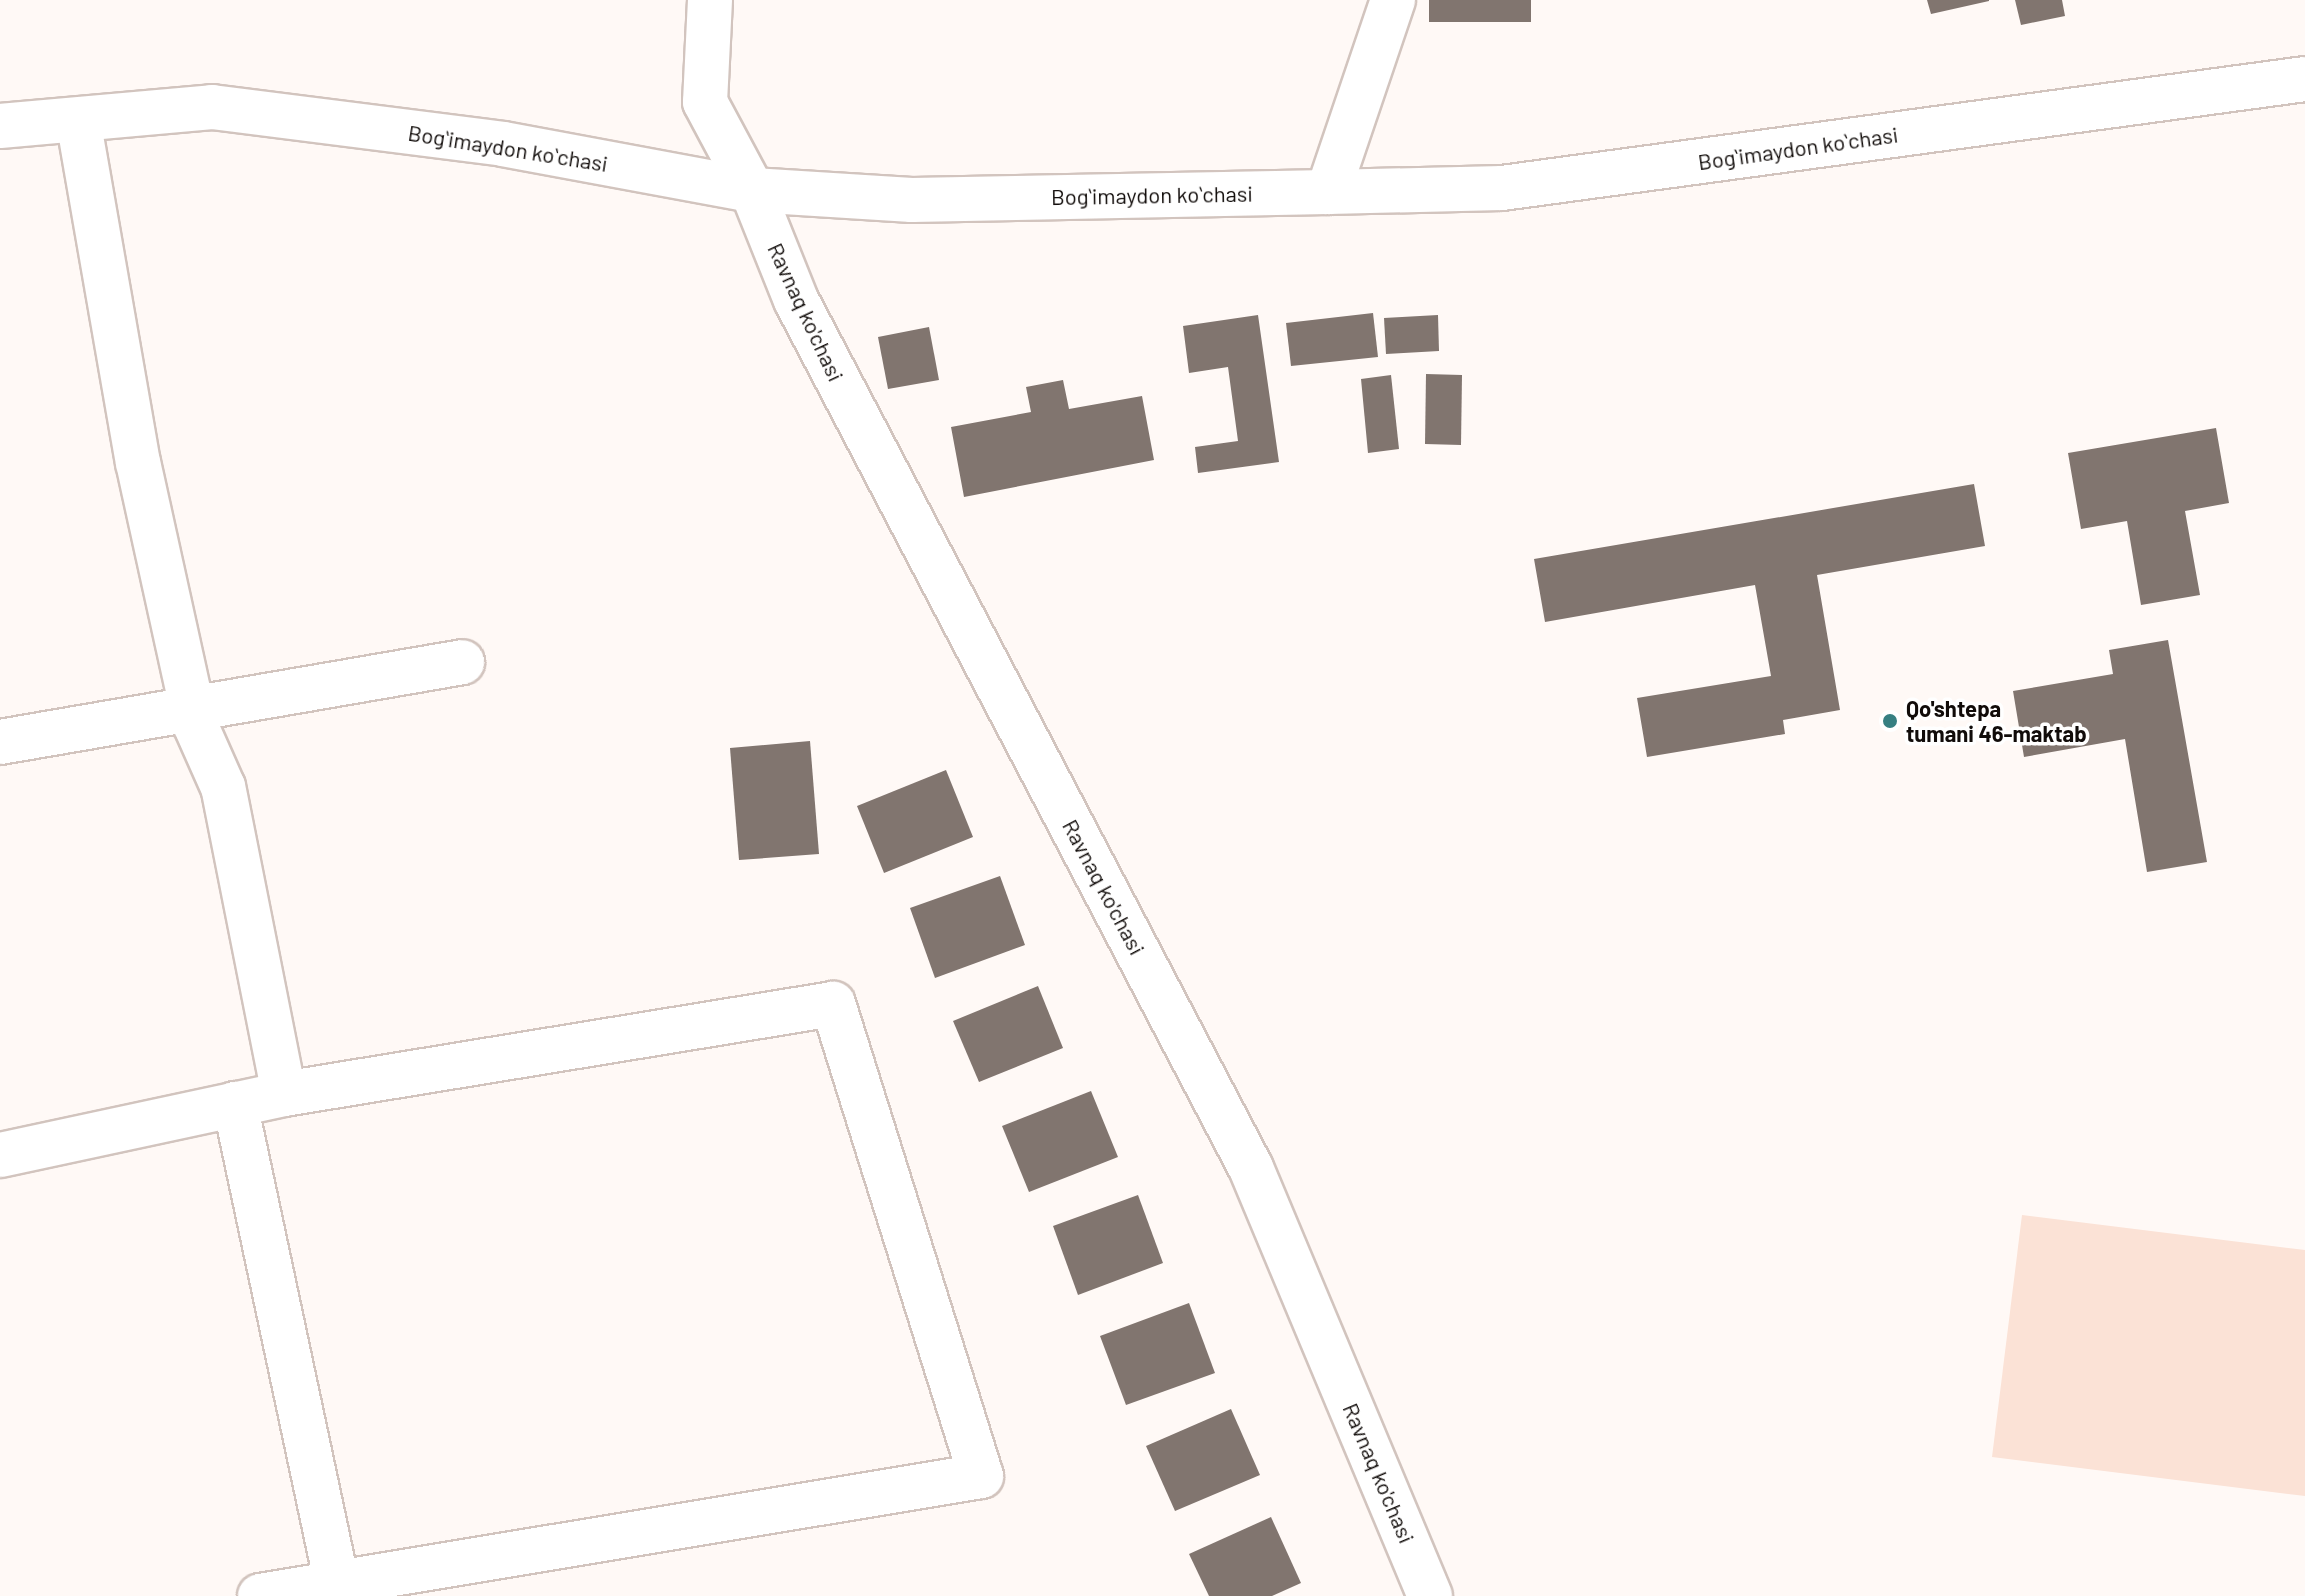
<!DOCTYPE html>
<html>
<head>
<meta charset="utf-8">
<style>
	body { margin:0 }
	#map { position:relative; width:2305px; height:1596px; overflow:hidden; background:#fff9f6; font-family:Barlow,sans-serif }
	div>[style] { position:absolute }
	[style*='--x'] { left:calc(var(--x)*1px); top:calc(var(--y)*1px); width:calc(var(--w)*1px); rotate:calc(var(--a)*1deg) }
	.green>* { inset:0; background:#fbe2d6 }
	.building>* { inset:0; background:#81756f }
	.roads { filter:drop-shadow(2px 0 #d2c4be) drop-shadow(-2px 0 #d2c4be) drop-shadow(0 2px #d2c4be) drop-shadow(0 -2px #d2c4be) }
	.street>* { height:44px; margin:-22px; padding:0 22px; transform-origin:22px; border-radius:22px; background:#fff }
	.secondary>* { height:44px; margin:-22px; padding:0 22px; transform-origin:22px; border-radius:22px; background:#fff }
	.dots>* { width:22px; height:22px; translate:-50% -50%; box-sizing:border-box; border:4px solid #fff; border-radius:50% }
	span { translate:-50% -50%; white-space:nowrap; text-align:center; line-height:1.15; -webkit-text-stroke:7px #fff; paint-order:stroke }
	.street-label { font-size:22px; color:#110c0a }
	.poi-label { font-size:22px; color:#110c0a; font-weight:700 }
	.left { translate:0 -50%; text-align:left }
</style>
</head>
<body>
<div id="map">
	<div class="green">
		<div style="clip-path:polygon(2022px 1215px,2305px 1250px,2305px 1496px,1992px 1457px)"></div>
	</div>
	<div class="building">
		<div style="clip-path:polygon(1429px 0,1531px 0,1531px 22px,1429px 22px)"></div>
		<div style="clip-path:polygon(1927px 0,1989px 0,1989px 1px,1931px 14px)"></div>
		<div style="clip-path:polygon(2015px 0,2062px 0,2065px 16px,2021px 25px)"></div>
		<div style="clip-path:polygon(1373px 313px,1378px 357px,1291px 366px,1286px 323px)"></div>
		<div style="clip-path:polygon(1258px 315px,1279px 462px,1198px 473px,1195px 447px,1238px 441px,1228px 367px,1189px 373px,1183px 326px)"></div>
		<div style="clip-path:polygon(1438px 315px,1439px 351px,1386px 354px,1384px 318px)"></div>
		<div style="clip-path:polygon(929px 327px,939px 380px,888px 389px,878px 337px)"></div>
		<div style="clip-path:polygon(1426px 374px,1462px 375px,1461px 445px,1425px 444px)"></div>
		<div style="clip-path:polygon(1391px 375px,1399px 449px,1368px 453px,1361px 379px)"></div>
		<div style="clip-path:polygon(1063px 380px,1069px 409px,1142px 396px,1154px 460px,964px 497px,951px 427px,1031px 412px,1026px 387px)"></div>
		<div style="clip-path:polygon(2216px 428px,2229px 503px,2185px 511px,2200px 595px,2141px 605px,2127px 521px,2081px 529px,2068px 453px)"></div>
		<div style="clip-path:polygon(1974px 484px,1985px 546px,1817px 575px,1840px 710px,1783px 720px,1785px 734px,1647px 757px,1637px 698px,1771px 676px,1755px 585px,1545px 622px,1534px 559px)"></div>
		<div style="clip-path:polygon(2168px 640px,2207px 862px,2147px 872px,2125px 739px,2024px 757px,2013px 691px,2113px 674px,2109px 650px)"></div>
		<div style="clip-path:polygon(810px 741px,819px 854px,739px 860px,730px 748px)"></div>
		<div style="clip-path:polygon(946px 770px,973px 837px,884px 873px,857px 806px)"></div>
		<div style="clip-path:polygon(1000px 876px,1025px 945px,935px 978px,910px 908px)"></div>
		<div style="clip-path:polygon(1038px 986px,1063px 1048px,979px 1082px,953px 1021px)"></div>
		<div style="clip-path:polygon(1091px 1091px,1118px 1157px,1029px 1192px,1002px 1126px)"></div>
		<div style="clip-path:polygon(1138px 1195px,1163px 1263px,1078px 1295px,1053px 1226px)"></div>
		<div style="clip-path:polygon(1189px 1303px,1215px 1373px,1126px 1405px,1100px 1336px)"></div>
		<div style="clip-path:polygon(1231px 1409px,1260px 1475px,1175px 1511px,1146px 1446px)"></div>
		<div style="clip-path:polygon(1271px 1517px,1301px 1583px,1272px 1596px,1209px 1596px,1189px 1554px)"></div>
	</div>
	<div class="roads">
		<div class="street">
			<div style="--x:710;--y:0;--w:102;--a:92.8"></div>
			<div style="--x:705;--y:102;--w:100;--a:61.9"></div>
			<div style="--x:1328;--y:192;--w:203;--a:-71.3"></div>
			<div style="--x:0;--y:742;--w:469;--a:-9.8"></div>
			<div style="--x:235;--y:1104;--w:491;--a:78"></div>
			<div style="--x:0;--y:1155;--w:290;--a:-12.1"></div>
			<div style="--x:284;--y:1094;--w:313;--a:-101.2"></div>
			<div style="--x:223;--y:787;--w:67;--a:-113.9"></div>
			<div style="--x:196;--y:726;--w:269;--a:-102.4"></div>
			<div style="--x:138;--y:463;--w:348;--a:-99.9"></div>
			<div style="--x:260;--y:1596;--w:731;--a:-9.45"></div>
			<div style="--x:981;--y:1476;--w:495;--a:-107.4"></div>
			<div style="--x:833;--y:1004;--w:556;--a:170.69"></div>
		</div>
		<div class="secondary">
			<div style="--x:0;--y:126;--w:213;--a:-5.1"></div>
			<div style="--x:212;--y:107;--w:293;--a:7.2"></div>
			<div style="--x:503;--y:144;--w:253;--a:10.5"></div>
			<div style="--x:752;--y:190;--w:160;--a:3.6"></div>
			<div style="--x:912;--y:200;--w:416;--a:-1.1"></div>
			<div style="--x:1328;--y:192;--w:174;--a:-1.3"></div>
			<div style="--x:1502;--y:188;--w:810;--a:-7.73"></div>
			<div style="--x:752;--y:190;--w:118;--a:68.2"></div>
			<div style="--x:796;--y:300;--w:980;--a:62.34"></div>
			<div style="--x:1251;--y:1168;--w:464;--a:67.3"></div>
		</div>
	</div>
	<div class="dots">
		<div style="left:1890px;top:721px;background:#367f81"></div>
	</div>
	<div class="street-label">
		<span style="left:508px;top:148px;rotate:9deg">Bogʻimaydon koʻchasi</span>
		<span style="left:1798px;top:148px;rotate:-8deg">Bogʻimaydon koʻchasi</span>
		<span style="left:1152px;top:195px;rotate:-1deg">Bogʻimaydon koʻchasi</span>
		<span style="left:806px;top:312px;rotate:65deg">Ravnaq ko'chasi</span>
		<span style="left:1104px;top:887px;rotate:62deg">Ravnaq ko'chasi</span>
		<span style="left:1379px;top:1473px;rotate:67deg">Ravnaq ko'chasi</span>
	</div>
	<div class="poi-label">
		<span class="left" style="left:1906px;top:721px">Qo'shtepa<br>tumani 46-maktab</span>
	</div>
</div>
</body>
</html>
